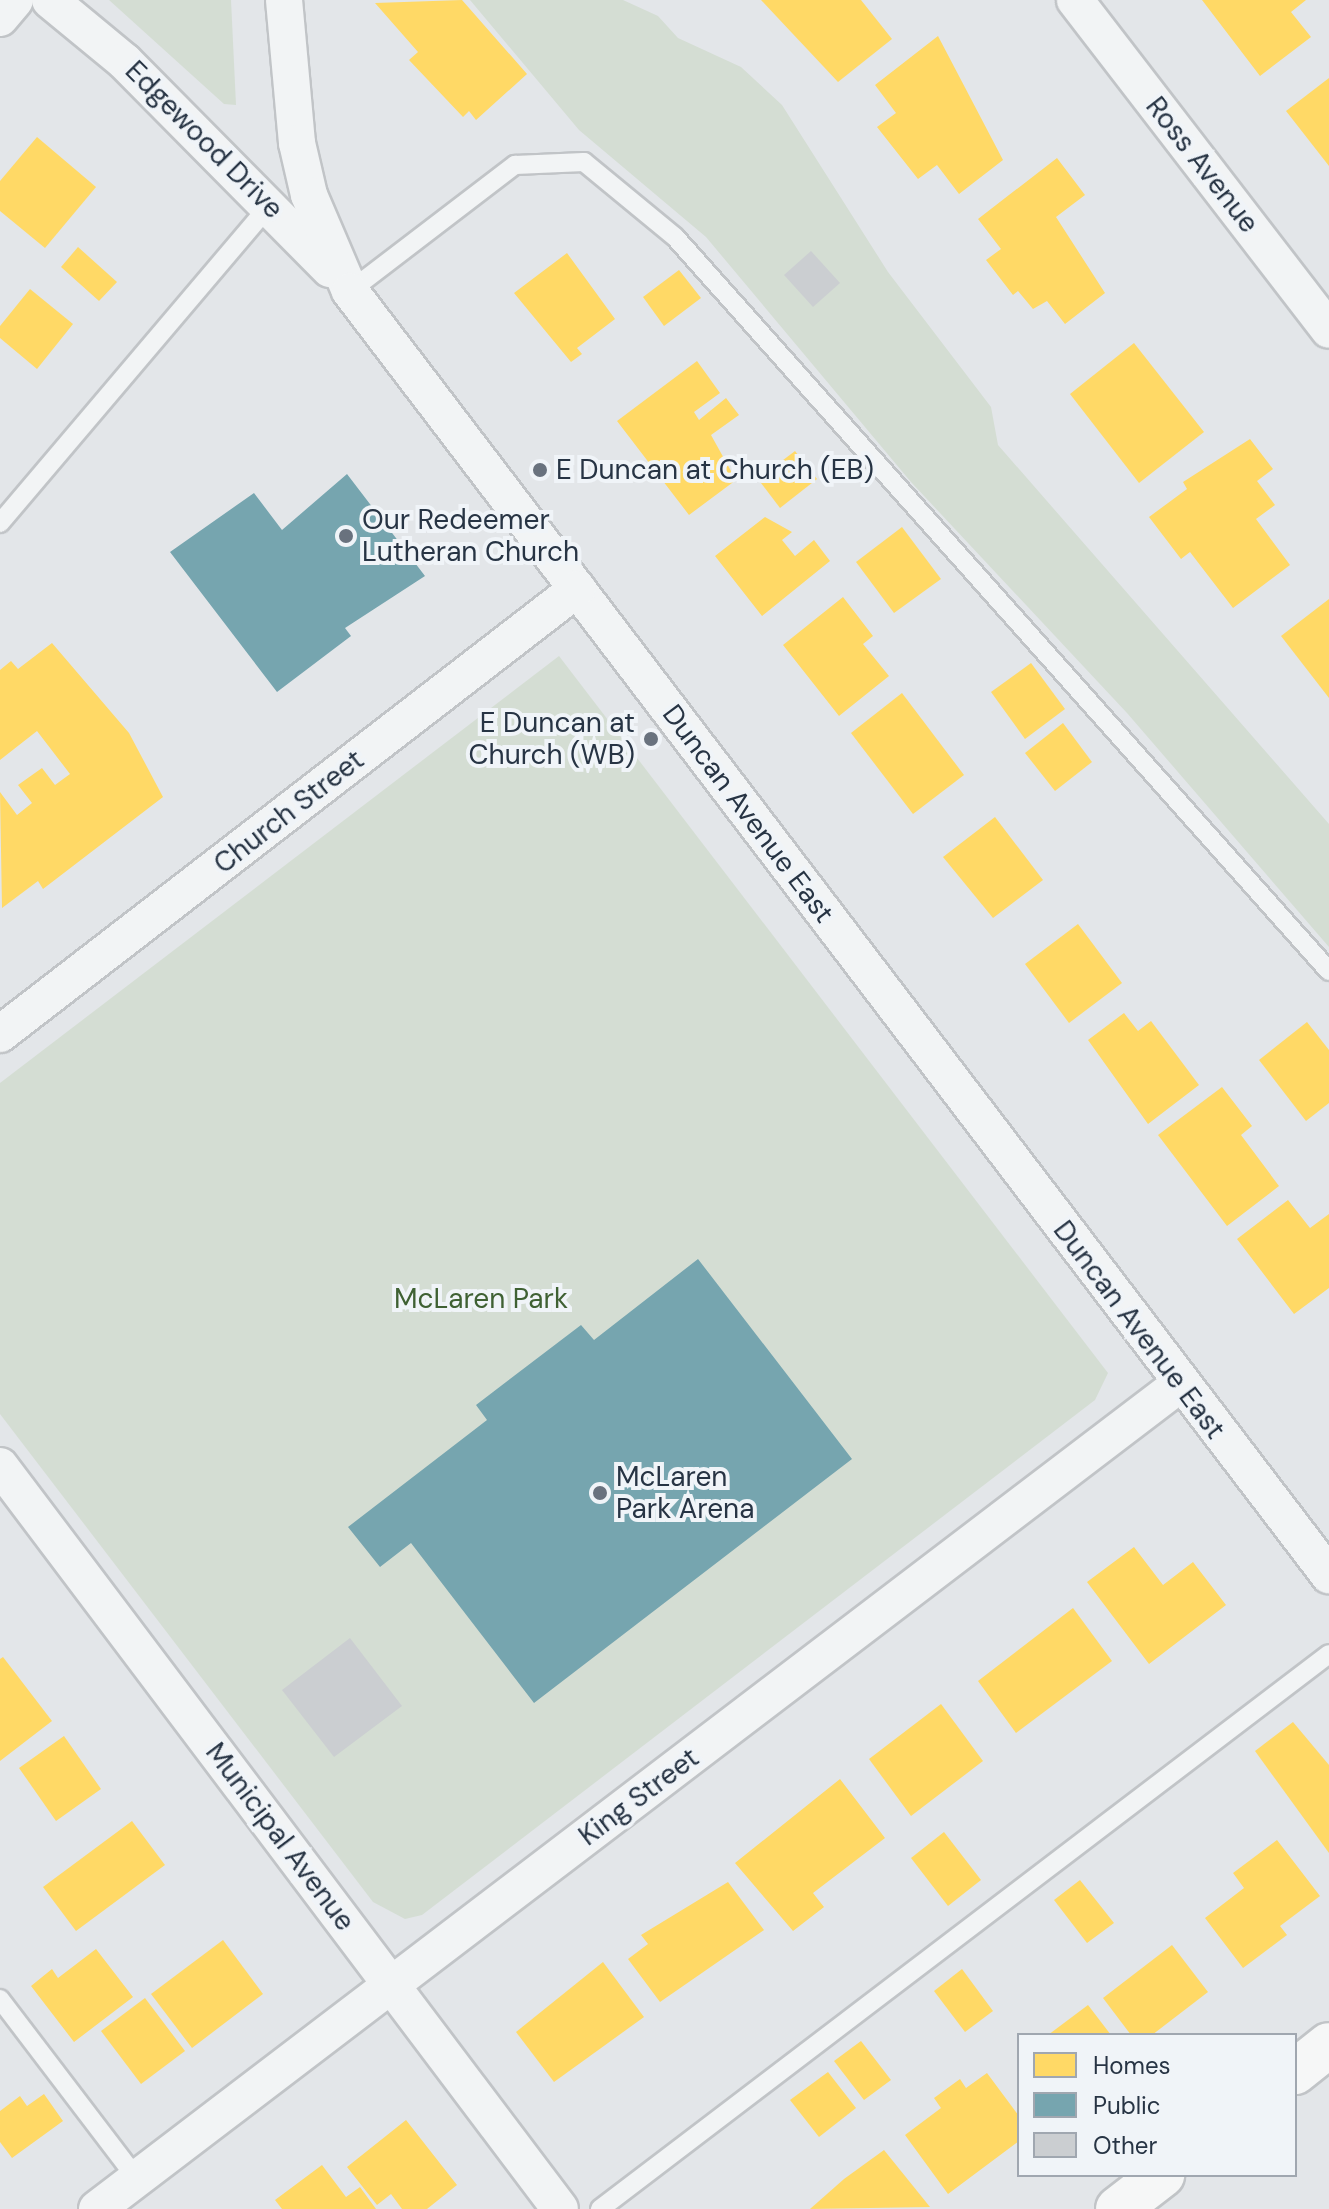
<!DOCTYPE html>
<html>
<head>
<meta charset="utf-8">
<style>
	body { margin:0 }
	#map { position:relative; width:1329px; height:2209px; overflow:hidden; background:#e3e6e9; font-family:"DM Sans",sans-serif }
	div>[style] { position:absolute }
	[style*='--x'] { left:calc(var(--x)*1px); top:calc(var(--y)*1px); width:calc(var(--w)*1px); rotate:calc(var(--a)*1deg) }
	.green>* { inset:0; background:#d4ddd3 }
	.homes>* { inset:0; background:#ffd966 }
	.public>* { inset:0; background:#76a5af }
	.building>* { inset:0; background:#cbced1 }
	.roads { filter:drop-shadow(2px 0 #c1c4c7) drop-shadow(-2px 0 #c1c4c7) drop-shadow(0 2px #c1c4c7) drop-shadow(0 -2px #c1c4c7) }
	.lane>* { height:18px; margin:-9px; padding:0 9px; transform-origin:9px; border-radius:9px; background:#f2f4f5 }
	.street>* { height:36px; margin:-18px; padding:0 18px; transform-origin:18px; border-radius:18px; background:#f2f4f5 }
	.secondary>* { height:44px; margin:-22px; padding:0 22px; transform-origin:22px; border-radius:22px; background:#f6f7f7 }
	.dots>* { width:22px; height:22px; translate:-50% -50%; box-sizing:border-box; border:4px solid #f0f4f8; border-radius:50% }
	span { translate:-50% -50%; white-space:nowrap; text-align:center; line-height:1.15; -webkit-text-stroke:8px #f0f4f8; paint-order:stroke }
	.street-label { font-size:28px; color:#273444 }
	.poi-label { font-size:28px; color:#273444 }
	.left { translate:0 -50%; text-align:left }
	.right { translate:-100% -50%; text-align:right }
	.park-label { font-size:28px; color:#3f6133 }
	.legend { position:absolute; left:1017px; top:2033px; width:280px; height:144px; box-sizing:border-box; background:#f0f4f8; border:2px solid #a0a7b0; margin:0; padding:10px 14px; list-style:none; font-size:24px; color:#273444 }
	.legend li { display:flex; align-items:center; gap:16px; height:40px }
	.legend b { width:40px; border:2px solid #a0a7b0 }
</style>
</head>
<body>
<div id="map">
	<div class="green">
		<div style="clip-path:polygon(109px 0,231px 0,236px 105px,224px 104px)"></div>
		<div style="clip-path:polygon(470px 0,623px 0,658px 16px,678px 38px,741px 67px,782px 105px,888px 272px,991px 407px,998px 445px,1329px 824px,1329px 947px,1127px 713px,911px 482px,706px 237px,579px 130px)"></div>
		<div style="clip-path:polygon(559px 656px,1108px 1373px,1095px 1400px,422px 1915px,405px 1919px,373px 1902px,0 1414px,0 1083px)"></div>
	</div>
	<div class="homes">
		<div style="clip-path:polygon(462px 0,527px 74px,476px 120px,469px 111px,463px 117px,409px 60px,418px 52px,375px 3px)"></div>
		<div style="clip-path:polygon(761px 0,861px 0,892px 39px,838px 82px)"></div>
		<div style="clip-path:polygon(1202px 0,1306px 0,1291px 12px,1311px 37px,1260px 76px)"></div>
		<div style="clip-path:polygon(938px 36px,1003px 160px,959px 194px,937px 165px,918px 179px,877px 127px,896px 113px,875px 85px)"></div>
		<div style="clip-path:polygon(1329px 78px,1329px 166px,1286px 111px)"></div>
		<div style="clip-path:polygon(37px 137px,96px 187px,45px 248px,0 211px,0 181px)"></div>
		<div style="clip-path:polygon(1057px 158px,1085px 195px,1056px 217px,1105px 293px,1065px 324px,1047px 301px,1033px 309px,1018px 291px,1013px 295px,986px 260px,1001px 249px,978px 219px)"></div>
		<div style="clip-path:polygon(78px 247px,117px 282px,99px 301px,61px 267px)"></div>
		<div style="clip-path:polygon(567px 253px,615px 319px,577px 348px,582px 354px,571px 362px,514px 293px)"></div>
		<div style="clip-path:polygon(679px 270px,701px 298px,664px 326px,643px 297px)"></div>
		<div style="clip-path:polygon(30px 289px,73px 324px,37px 369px,0 338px,0 326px)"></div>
		<div style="clip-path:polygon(1134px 343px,1204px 432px,1139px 483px,1070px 394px)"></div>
		<div style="clip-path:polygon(697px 361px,720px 393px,694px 412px,699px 420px,726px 398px,739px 415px,711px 435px,736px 480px,689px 515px,617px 421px)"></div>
		<div style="clip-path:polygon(1250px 439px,1273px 469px,1257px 481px,1275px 505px,1256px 519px,1290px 565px,1233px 608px,1190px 552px,1181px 559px,1149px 517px,1187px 489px,1183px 482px)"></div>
		<div style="clip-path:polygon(795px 451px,817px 479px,780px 508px,758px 479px)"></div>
		<div style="clip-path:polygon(765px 517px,792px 532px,782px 540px,795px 556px,814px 540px,830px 561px,762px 616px,715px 556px)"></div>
		<div style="clip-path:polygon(902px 527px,941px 579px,894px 613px,856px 562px)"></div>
		<div style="clip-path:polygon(843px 597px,873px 636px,863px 644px,889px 676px,839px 716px,783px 645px)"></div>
		<div style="clip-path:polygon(1329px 599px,1329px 698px,1281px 636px)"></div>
		<div style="clip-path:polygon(52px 643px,129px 733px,163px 797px,43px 889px,38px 881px,2px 908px,0 792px,17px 815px,32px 803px,18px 785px,42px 768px,55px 785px,70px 774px,37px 731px,0 760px,0 670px,11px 661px,18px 669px)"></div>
		<div style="clip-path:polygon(1031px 663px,1065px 709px,1025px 739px,991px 692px)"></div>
		<div style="clip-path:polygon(902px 693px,964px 775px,913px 814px,851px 733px)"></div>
		<div style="clip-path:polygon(1063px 723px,1092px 762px,1055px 791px,1025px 753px)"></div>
		<div style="clip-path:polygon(995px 817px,1043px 880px,993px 918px,943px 857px)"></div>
		<div style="clip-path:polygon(1078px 924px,1122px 983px,1069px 1023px,1025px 964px)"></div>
		<div style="clip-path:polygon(1124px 1013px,1138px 1031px,1151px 1021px,1199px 1085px,1148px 1124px,1088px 1040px)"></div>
		<div style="clip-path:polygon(1307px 1022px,1329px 1050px,1329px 1103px,1306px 1121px,1259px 1060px)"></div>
		<div style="clip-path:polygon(1222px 1087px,1252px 1126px,1241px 1135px,1279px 1186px,1227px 1226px,1158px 1135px)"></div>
		<div style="clip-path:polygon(1288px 1200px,1310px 1228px,1329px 1214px,1329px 1288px,1294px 1314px,1237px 1239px)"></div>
		<div style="clip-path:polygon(1134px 1547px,1163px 1585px,1193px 1562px,1226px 1605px,1149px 1664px,1087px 1582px)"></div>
		<div style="clip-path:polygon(1073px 1608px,1112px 1661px,1016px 1733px,978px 1681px)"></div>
		<div style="clip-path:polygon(3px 1657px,52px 1721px,0 1761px,0 1659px)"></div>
		<div style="clip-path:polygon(941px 1704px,983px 1761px,911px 1816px,869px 1759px)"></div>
		<div style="clip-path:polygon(1293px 1722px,1329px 1765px,1329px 1853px,1255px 1751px)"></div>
		<div style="clip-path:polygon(64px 1736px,101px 1789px,56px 1821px,19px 1768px)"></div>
		<div style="clip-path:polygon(840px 1779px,885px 1838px,813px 1893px,824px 1907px,793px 1931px,735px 1863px)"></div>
		<div style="clip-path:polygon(132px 1821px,165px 1865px,76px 1931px,43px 1887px)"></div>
		<div style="clip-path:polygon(944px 1832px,981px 1880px,948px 1906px,911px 1858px)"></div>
		<div style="clip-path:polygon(1277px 1840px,1320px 1896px,1280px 1926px,1287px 1935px,1243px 1968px,1205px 1918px,1244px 1888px,1233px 1873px)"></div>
		<div style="clip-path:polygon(1080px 1880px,1114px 1923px,1087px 1943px,1054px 1900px)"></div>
		<div style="clip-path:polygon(728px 1882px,764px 1930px,660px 2002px,628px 1959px,648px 1944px,641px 1935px)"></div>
		<div style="clip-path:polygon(223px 1940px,263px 1994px,192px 2048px,151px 1994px)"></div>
		<div style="clip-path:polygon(1172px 1945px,1208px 1992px,1152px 2035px,1131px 2035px,1103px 1998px)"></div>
		<div style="clip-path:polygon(96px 1949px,133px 1997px,74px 2042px,31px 1986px,52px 1969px,58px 1978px)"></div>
		<div style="clip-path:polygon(603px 1962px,644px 2017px,554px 2082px,516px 2032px)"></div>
		<div style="clip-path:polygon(962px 1969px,993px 2011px,965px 2032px,934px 1991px)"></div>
		<div style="clip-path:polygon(145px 1998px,185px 2051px,141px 2084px,101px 2031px)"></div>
		<div style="clip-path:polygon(1088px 2005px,1111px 2035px,1048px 2035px)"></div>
		<div style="clip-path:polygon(861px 2041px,891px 2080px,864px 2100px,834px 2061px)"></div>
		<div style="clip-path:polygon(828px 2072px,856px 2108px,819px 2137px,790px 2100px)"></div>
		<div style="clip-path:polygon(987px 2073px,1019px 2116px,1019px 2141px,948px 2194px,905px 2135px,941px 2108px,934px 2098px,960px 2079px,966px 2088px)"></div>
		<div style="clip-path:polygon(44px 2094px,63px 2121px,12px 2158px,0 2142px,0 2111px,20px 2096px,27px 2106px)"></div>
		<div style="clip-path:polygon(406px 2120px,457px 2185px,427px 2209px,402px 2209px,391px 2194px,377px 2205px,347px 2167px)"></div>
		<div style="clip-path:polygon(884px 2150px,930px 2207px,810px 2209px,844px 2179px)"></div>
		<div style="clip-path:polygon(322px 2165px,346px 2197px,360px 2187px,376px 2209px,282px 2209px,275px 2200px)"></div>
	</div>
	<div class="public">
		<div style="clip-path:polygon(347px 474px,425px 576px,345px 628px,351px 636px,277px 692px,170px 552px,254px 493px,282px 530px)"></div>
		<div style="clip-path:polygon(698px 1259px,852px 1459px,534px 1703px,411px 1543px,380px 1567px,348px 1527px,487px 1420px,476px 1405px,581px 1325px,594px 1340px)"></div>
	</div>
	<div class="building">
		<div style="clip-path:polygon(811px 251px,840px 283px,813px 307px,784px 275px)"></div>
		<div style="clip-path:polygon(350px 1638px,402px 1706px,334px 1757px,282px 1690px)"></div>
	</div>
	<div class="roads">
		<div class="lane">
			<div style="--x:350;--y:291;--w:208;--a:-37.4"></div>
			<div style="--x:515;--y:165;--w:69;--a:-2.5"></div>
			<div style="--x:584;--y:162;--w:118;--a:39.5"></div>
			<div style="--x:675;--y:237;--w:983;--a:48.3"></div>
			<div style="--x:0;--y:523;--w:419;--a:-49.7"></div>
			<div style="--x:0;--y:1999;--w:226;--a:52.7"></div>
			<div style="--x:600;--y:2209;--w:916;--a:-37.28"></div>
		</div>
		<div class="street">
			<div style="--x:50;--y:0;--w:96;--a:39.5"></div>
			<div style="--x:124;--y:61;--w:293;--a:45.3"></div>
			<div style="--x:284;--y:0;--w:144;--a:84.8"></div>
			<div style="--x:297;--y:143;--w:53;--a:77"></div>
			<div style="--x:309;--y:195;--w:104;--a:66.9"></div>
			<div style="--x:350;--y:291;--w:1615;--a:52.68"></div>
			<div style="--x:1075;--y:0;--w:416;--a:52.4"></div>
			<div style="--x:0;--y:18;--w:23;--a:-50"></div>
			<div style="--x:0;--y:1034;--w:729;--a:-37.64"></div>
			<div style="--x:0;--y:1466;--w:930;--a:52.99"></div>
			<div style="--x:97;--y:2209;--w:1361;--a:-37.3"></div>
		</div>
		<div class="secondary">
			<div style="--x:1295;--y:2072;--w:43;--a:-38.5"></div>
			<div style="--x:1118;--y:2209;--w:56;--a:-37.7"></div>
		</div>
	</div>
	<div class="dots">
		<div style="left:540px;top:470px;background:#69727e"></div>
		<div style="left:346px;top:536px;background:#69727e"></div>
		<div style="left:651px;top:739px;background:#69727e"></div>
		<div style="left:600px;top:1493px;background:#69727e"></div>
	</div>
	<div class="street-label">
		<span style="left:204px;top:140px;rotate:45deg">Edgewood Drive</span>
		<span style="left:1202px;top:165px;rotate:52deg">Ross Avenue</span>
		<span style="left:289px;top:812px;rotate:-38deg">Church Street</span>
		<span style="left:748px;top:814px;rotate:53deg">Duncan Avenue East</span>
		<span style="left:1139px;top:1330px;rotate:53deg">Duncan Avenue East</span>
		<span style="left:639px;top:1797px;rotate:-37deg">King Street</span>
		<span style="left:280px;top:1837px;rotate:53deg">Municipal Avenue</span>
	</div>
	<div class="poi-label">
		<span class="left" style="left:556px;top:470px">E Duncan at Church (EB)</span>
		<span class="left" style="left:362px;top:536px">Our Redeemer<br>Lutheran Church</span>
		<span class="right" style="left:635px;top:739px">E Duncan at<br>Church (WB)</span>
		<span class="left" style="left:616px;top:1493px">McLaren<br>Park Arena</span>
	</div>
	<div class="park-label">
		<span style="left:481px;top:1299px">McLaren Park</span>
	</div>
	<ul class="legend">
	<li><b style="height:22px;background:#ffd966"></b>Homes</li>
	<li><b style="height:22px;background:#76a5af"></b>Public</li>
	<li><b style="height:22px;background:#cbced1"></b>Other</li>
	</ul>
</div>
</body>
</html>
